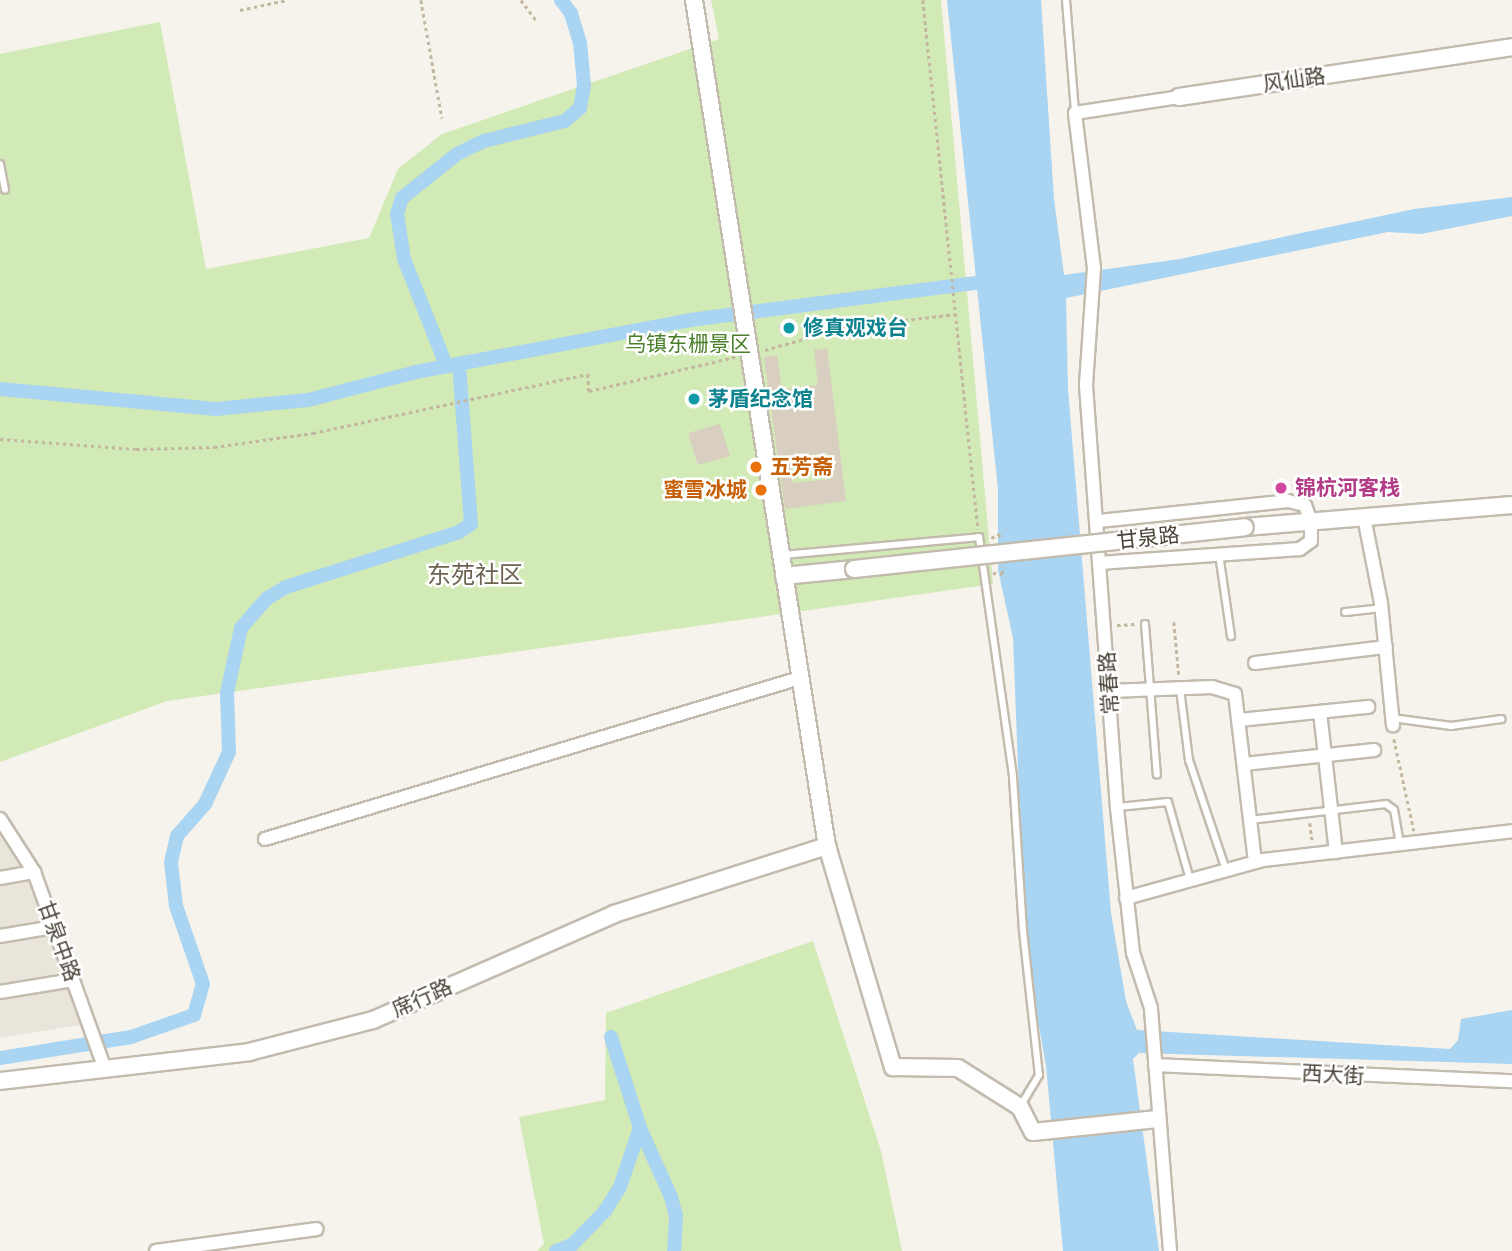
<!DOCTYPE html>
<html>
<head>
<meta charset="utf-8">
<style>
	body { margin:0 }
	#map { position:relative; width:1512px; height:1251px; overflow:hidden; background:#f6f3ec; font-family:Roboto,"Noto Sans SC",sans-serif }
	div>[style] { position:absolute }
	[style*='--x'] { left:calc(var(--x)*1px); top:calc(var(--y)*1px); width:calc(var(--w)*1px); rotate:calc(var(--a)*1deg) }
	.residential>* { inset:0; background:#eae5da }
	.green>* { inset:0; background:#d2eab5 }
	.water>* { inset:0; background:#a9d4f2 }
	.canal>* { height:14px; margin:-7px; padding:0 7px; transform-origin:7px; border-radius:7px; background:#a9d4f2 }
	.building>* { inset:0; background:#d8cfc1 }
	.path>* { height:2.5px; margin-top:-1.25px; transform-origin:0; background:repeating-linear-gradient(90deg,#c4b79f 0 3.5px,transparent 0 7px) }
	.roads { filter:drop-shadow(2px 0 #c2bbae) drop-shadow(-2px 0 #c2bbae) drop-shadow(0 2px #c2bbae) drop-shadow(0 -2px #c2bbae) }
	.service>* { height:6px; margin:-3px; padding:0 3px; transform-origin:3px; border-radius:3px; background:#fff }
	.minor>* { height:12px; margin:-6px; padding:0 6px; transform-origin:6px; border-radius:6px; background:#fff }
	.tertiary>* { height:16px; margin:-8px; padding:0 8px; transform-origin:8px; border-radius:8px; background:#fff }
	.bridges { filter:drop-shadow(2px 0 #c2bbae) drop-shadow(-2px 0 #c2bbae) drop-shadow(0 2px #c2bbae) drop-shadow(0 -2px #c2bbae) }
	.tertiary-bridge>* { height:16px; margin:-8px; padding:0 8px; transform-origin:8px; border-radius:8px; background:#fff }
	.dots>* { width:19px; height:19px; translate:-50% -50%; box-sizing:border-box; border:4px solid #fff; border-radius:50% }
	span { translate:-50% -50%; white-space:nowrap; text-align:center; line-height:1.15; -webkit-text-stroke:5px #fff; paint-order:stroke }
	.street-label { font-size:21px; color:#4b4439 }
	.culture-label { font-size:21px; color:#0d838f; font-weight:700 }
	.left { translate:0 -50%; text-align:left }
	.park-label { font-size:21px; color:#4a7f2a }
	.food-label { font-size:21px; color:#c56008; font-weight:700 }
	.right { translate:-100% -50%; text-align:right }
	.hotel-label { font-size:21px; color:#b23c85; font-weight:700 }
	.quarter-label { font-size:24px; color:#6e6250 }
</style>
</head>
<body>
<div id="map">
	<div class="residential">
		<div style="clip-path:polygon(0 837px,34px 884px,81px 1025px,0 1038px)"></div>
	</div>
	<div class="green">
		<div style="clip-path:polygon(711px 0,941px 0,993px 584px,167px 701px,0 762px,0 54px,160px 22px,206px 269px,369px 238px,398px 169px,442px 134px,719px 39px)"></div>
		<div style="clip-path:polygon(813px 941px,881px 1151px,902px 1251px,537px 1251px,544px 1244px,519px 1117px,605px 1100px,606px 1013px)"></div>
	</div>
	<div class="water">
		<div style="clip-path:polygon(947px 0,1041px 0,1054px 199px,1064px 275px,1180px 259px,1414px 209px,1512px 197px,1512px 216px,1421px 234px,1388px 232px,1066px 298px,1068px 389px,1111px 913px,1126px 1001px,1137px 1030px,1450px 1049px,1458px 1040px,1461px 1019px,1512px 1010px,1512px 1064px,1139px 1053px,1133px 1059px,1159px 1251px,1063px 1251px,1046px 1066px,1025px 948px,1013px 638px,998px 570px,998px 490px)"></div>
	</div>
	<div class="canal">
		<div style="--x:446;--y:365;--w:114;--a:-111.6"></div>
		<div style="--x:404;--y:259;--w:46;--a:-98.8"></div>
		<div style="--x:397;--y:214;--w:17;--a:-73"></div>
		<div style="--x:402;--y:198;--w:70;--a:-38.7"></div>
		<div style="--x:457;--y:154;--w:30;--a:-26"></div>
		<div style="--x:484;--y:141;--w:83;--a:-13.9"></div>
		<div style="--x:565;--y:121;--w:20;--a:-41"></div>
		<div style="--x:580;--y:108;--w:23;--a:-80"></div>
		<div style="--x:584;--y:85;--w:42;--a:-95.4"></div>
		<div style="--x:580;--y:43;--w:31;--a:-107"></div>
		<div style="--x:571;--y:13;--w:16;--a:-128"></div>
		<div style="--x:0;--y:389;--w:217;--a:5.3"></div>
		<div style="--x:216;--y:409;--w:92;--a:-5.6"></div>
		<div style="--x:308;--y:400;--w:112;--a:-14.5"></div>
		<div style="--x:416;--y:372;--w:279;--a:-10.7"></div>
		<div style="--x:690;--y:320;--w:304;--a:-7.4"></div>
		<div style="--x:611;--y:1037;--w:96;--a:72.3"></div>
		<div style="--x:640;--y:1128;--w:76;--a:65.8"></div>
		<div style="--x:671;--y:1197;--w:20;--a:75"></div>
		<div style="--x:676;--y:1216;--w:35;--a:93"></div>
		<div style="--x:0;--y:1058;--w:133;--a:-9.1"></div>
		<div style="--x:131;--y:1037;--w:67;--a:-19.2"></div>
		<div style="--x:194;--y:1015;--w:32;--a:-74"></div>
		<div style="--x:203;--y:984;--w:83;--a:-109.1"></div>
		<div style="--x:176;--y:906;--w:44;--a:-96.5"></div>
		<div style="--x:171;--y:862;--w:27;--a:-77"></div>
		<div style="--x:177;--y:836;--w:43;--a:-48.8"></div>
		<div style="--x:205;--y:804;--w:57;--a:-65.2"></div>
		<div style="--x:229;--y:752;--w:59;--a:-91.9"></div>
		<div style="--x:227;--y:693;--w:66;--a:-77.8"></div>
		<div style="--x:241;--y:628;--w:38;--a:-49"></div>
		<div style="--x:266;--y:599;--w:23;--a:-31"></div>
		<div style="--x:286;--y:587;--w:182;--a:-17.6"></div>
		<div style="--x:459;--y:532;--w:14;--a:-34"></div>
		<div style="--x:471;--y:524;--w:161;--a:-94.3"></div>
		<div style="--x:556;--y:1251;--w:17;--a:-21"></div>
		<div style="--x:572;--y:1245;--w:47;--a:-45.9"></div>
		<div style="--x:605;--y:1211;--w:28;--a:-58"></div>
		<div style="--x:620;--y:1187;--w:62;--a:-71.3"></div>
	</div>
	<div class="building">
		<div style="clip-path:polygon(796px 320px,799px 331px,781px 336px,778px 325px)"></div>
		<div style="clip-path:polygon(evenodd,827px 348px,846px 501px,785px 509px,764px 357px,777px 355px,782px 390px,818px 385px,814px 350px,827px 348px,827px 453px,830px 479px,793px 483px,790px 458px,827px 453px)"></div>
		<div style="clip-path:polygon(720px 424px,730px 456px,698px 465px,688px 433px)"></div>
	</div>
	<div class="path">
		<div style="--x:421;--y:0;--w:120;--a:79.9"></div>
		<div style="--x:521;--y:0;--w:25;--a:53"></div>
		<div style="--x:923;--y:0;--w:532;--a:84.06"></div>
		<div style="--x:240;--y:10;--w:48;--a:-12"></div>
		<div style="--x:765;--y:350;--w:80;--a:-15.9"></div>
		<div style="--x:842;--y:328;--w:114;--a:-7.1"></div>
		<div style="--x:0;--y:439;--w:136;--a:4.2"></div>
		<div style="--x:136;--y:449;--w:78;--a:-1.5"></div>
		<div style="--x:214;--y:447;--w:100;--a:-8"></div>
		<div style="--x:313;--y:433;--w:281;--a:-12.1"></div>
		<div style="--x:588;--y:374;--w:17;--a:87"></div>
		<div style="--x:589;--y:391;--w:150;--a:-13.1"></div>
		<div style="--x:991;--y:538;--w:9;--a:-27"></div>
		<div style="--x:999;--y:534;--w:4;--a:63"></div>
		<div style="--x:993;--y:573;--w:9;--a:6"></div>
		<div style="--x:1002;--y:574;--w:8;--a:-83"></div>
		<div style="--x:1174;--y:622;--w:53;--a:84.6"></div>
		<div style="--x:1117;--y:625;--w:18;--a:-3"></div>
		<div style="--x:1394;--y:739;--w:94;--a:77.7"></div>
		<div style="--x:1310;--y:823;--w:17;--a:83"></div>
	</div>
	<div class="roads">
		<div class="service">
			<div style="--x:1066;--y:0;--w:113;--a:85.4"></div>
			<div style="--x:0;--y:164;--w:26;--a:79"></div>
			<div style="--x:1219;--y:554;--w:83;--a:81.7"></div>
			<div style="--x:783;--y:555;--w:197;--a:-5.2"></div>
			<div style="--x:979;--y:537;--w:242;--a:81.9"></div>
			<div style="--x:1013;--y:777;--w:154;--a:86.3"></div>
			<div style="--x:1023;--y:931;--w:145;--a:83.7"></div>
			<div style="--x:1039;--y:1075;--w:37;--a:121"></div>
			<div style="--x:1345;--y:612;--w:37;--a:-6"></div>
			<div style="--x:1145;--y:624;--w:151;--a:85.5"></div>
			<div style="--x:1180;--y:689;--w:72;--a:82.8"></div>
			<div style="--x:1189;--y:760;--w:116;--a:71.4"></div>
			<div style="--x:1392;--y:718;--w:60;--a:7.7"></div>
			<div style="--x:1451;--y:726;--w:51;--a:-7.8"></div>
			<div style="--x:1118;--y:807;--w:50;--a:-5.7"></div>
			<div style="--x:1168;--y:802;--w:81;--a:74.2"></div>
			<div style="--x:1250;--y:820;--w:137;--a:-6.7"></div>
			<div style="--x:1386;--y:804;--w:10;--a:37"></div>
			<div style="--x:1394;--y:810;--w:35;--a:80"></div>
		</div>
		<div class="minor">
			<div style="--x:1364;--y:517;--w:88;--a:78.8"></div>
			<div style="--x:1381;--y:603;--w:123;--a:84.4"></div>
			<div style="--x:1099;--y:521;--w:190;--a:-6"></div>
			<div style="--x:1288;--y:501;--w:17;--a:13"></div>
			<div style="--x:1305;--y:505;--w:18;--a:71"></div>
			<div style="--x:1311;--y:522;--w:19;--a:90"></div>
			<div style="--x:1311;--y:541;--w:14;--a:144"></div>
			<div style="--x:1300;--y:549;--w:198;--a:176"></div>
			<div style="--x:1255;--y:663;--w:132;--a:-7"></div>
			<div style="--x:1110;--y:691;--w:102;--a:-2.2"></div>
			<div style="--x:1212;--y:687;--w:24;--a:17"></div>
			<div style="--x:1235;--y:694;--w:169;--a:83.2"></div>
			<div style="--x:1320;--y:712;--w:141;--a:83.5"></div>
			<div style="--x:1239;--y:720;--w:130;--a:-5.8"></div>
			<div style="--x:1244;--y:764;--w:131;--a:-6.1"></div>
			<div style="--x:0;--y:819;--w:63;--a:57.3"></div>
			<div style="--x:34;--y:872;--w:209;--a:70.2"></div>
			<div style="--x:265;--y:839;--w:559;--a:-16.75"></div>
			<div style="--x:0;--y:878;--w:35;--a:-10"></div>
			<div style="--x:1126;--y:898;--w:142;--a:-15.5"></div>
			<div style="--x:1263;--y:860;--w:251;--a:-6.6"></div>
			<div style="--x:0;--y:936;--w:55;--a:-9.5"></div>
			<div style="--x:0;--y:992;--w:74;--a:-9.3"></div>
			<div style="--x:1155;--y:1065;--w:357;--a:2.6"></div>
			<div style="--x:156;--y:1251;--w:162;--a:-7.8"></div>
			<div style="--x:1170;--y:1251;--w:244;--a:-94.5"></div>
			<div style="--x:1151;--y:1008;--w:58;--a:-108.1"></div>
			<div style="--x:1133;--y:953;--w:146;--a:-96.3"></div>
			<div style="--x:1117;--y:808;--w:424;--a:-94.2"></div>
			<div style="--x:1086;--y:385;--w:117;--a:-86.1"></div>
			<div style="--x:1094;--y:268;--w:156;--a:-97"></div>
			<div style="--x:1075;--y:113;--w:105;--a:-8.7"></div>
		</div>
		<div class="tertiary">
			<div style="--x:694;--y:0;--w:856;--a:81.07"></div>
			<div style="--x:827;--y:846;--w:231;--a:73.4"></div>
			<div style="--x:893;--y:1067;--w:65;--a:0.9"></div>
			<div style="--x:958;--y:1068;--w:73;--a:32.2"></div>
			<div style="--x:1020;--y:1107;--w:28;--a:63"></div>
			<div style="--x:1033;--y:1132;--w:125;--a:-6"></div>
			<div style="--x:1179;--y:97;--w:337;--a:-8.5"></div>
			<div style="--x:1245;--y:527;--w:268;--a:-4.7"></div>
			<div style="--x:784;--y:576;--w:70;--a:-5.7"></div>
			<div style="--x:0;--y:1081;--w:251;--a:-6.6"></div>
			<div style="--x:249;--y:1052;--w:128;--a:-14.5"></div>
			<div style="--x:373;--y:1020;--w:263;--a:-23.7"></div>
			<div style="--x:614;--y:914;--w:224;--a:-17.7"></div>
		</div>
	</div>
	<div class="bridges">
		<div class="tertiary-bridge">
			<div style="--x:854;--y:569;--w:393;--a:-6.1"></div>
		</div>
	</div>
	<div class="dots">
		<div style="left:789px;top:328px;background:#0f9aa8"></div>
		<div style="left:694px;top:399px;background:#0f9aa8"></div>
		<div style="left:756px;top:467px;background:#e8710a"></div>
		<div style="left:1281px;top:488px;background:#d1479c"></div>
		<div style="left:761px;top:490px;background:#e8710a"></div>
	</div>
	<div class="street-label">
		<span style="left:1294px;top:80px;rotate:-8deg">风仙路</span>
		<span style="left:1148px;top:538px;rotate:-6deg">甘泉路</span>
		<span style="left:1109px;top:683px;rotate:-94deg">常春路</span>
		<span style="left:59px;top:941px;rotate:70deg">甘泉中路</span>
		<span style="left:422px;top:998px;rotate:-24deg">席行路</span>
		<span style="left:1333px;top:1075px;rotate:3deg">西大街</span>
	</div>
	<div class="culture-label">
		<span class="left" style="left:803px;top:328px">修真观戏台</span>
		<span class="left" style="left:708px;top:399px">茅盾纪念馆</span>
	</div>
	<div class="park-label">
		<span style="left:688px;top:344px">乌镇东栅景区</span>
	</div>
	<div class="food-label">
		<span class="left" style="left:770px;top:467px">五芳斋</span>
		<span class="right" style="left:747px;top:490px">蜜雪冰城</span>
	</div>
	<div class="hotel-label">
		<span class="left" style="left:1295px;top:488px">锦杭河客栈</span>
	</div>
	<div class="quarter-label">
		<span style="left:475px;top:576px">东苑社区</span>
	</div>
</div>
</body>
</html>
